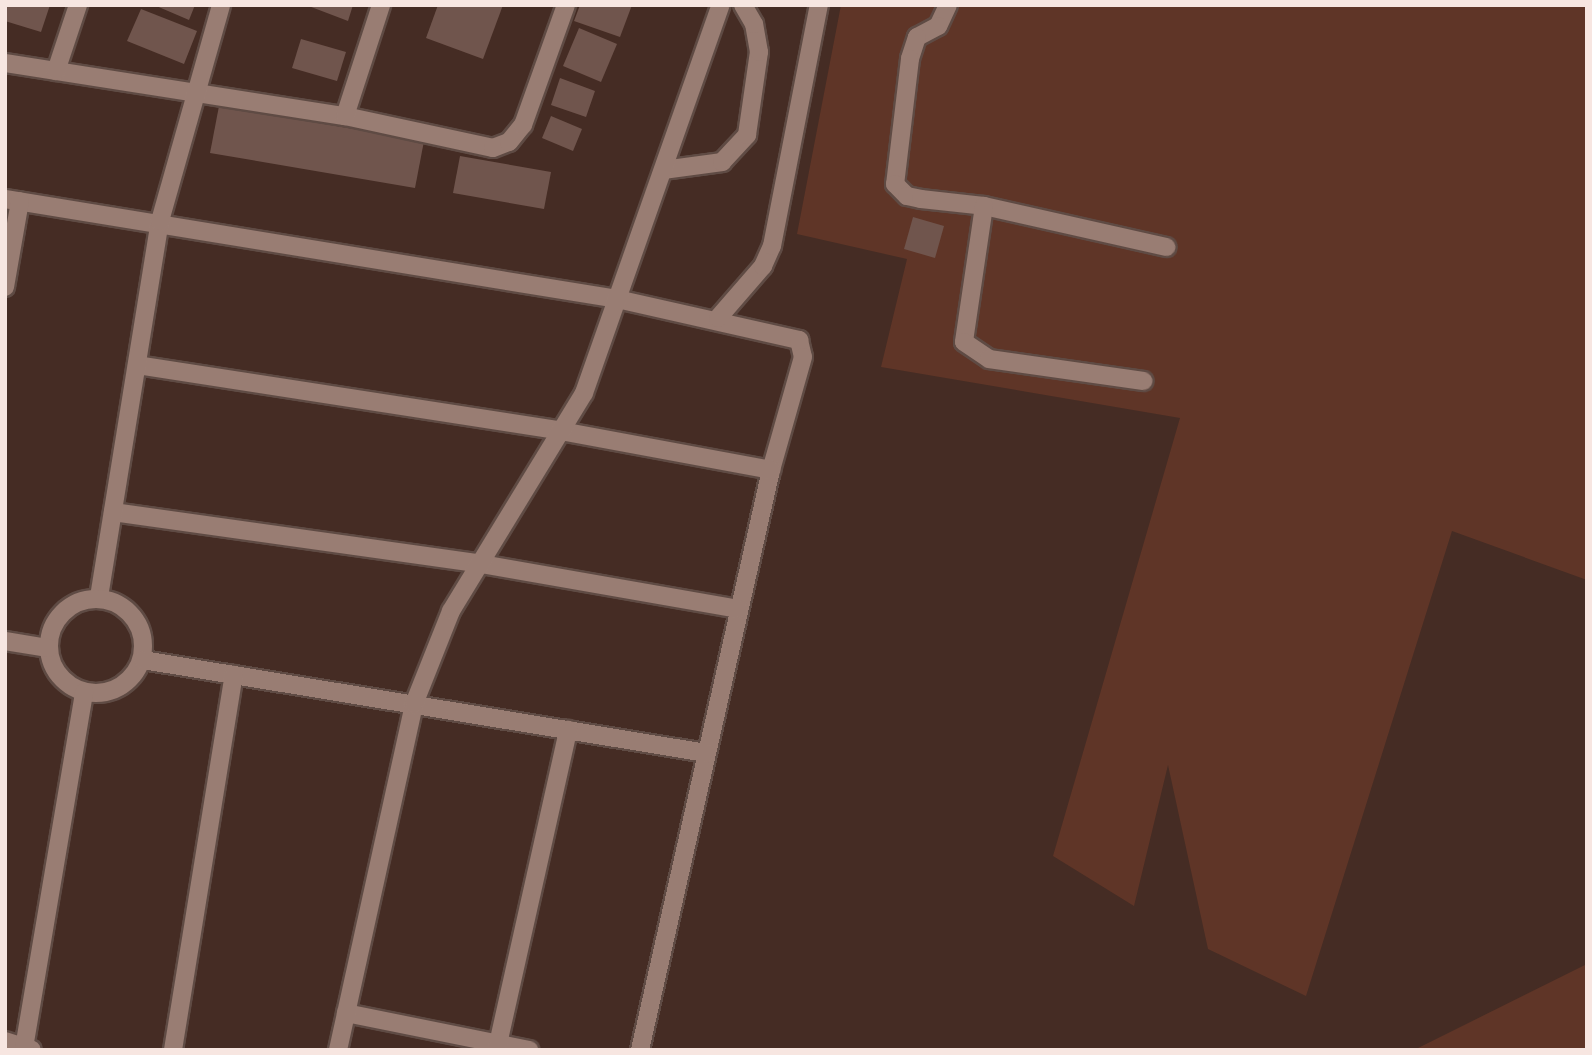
<!DOCTYPE html>
<html>
<head>
<meta charset="utf-8">
<style>
	body { margin:0 }
	#map { position:relative; width:1592px; height:1055px; overflow:hidden; background:#452c24; font-family:"Fira Sans Condensed",sans-serif }
	div>[style] { position:absolute }
	[style*='--x'] { left:calc(var(--x)*1px); top:calc(var(--y)*1px); width:calc(var(--w)*1px); rotate:calc(var(--a)*1deg) }
	.green>* { inset:0; background:#5f3527 }
	.building>* { inset:0; background:#70554d }
	.roads { filter:drop-shadow(2px 0 #5f4b44) drop-shadow(-2px 0 #5f4b44) drop-shadow(0 2px #5f4b44) drop-shadow(0 -2px #5f4b44) }
	.street>* { height:18px; margin:-9px; padding:0 9px; transform-origin:9px; border-radius:9px; background:#997d73 }
	.street>.ring { margin:-9px; padding:0; box-sizing:content-box; background:none; border:18px solid #997d73; border-radius:50% }
	span { translate:-50% -50%; white-space:nowrap; text-align:center; line-height:1.15; -webkit-text-stroke:6px #452c24; paint-order:stroke }
	.frame { position:absolute; inset:0; border:7px solid #f7e6e1; pointer-events:none }
</style>
</head>
<body>
<div id="map">
	<div class="green">
		<div style="clip-path:polygon(841px 5px,1587px 5px,1587px 580px,1452px 531px,1306px 996px,1208px 949px,1168px 765px,1134px 906px,1053px 856px,1180px 418px,881px 367px,907px 259px,797px 234px)"></div>
		<div style="clip-path:polygon(1587px 964px,1587px 1050px,1414px 1050px)"></div>
	</div>
	<div class="building">
		<div style="clip-path:polygon(7px 5px,50px 5px,41px 32px,5px 21px)"></div>
		<div style="clip-path:polygon(154px 5px,195px 5px,189px 20px)"></div>
		<div style="clip-path:polygon(306px 5px,353px 5px,348px 21px)"></div>
		<div style="clip-path:polygon(438px 5px,503px 5px,483px 59px,426px 38px)"></div>
		<div style="clip-path:polygon(580px 5px,632px 5px,620px 37px,574px 21px)"></div>
		<div style="clip-path:polygon(141px 9px,197px 31px,184px 64px,127px 41px)"></div>
		<div style="clip-path:polygon(579px 28px,617px 44px,601px 82px,563px 66px)"></div>
		<div style="clip-path:polygon(301px 39px,346px 52px,337px 81px,292px 68px)"></div>
		<div style="clip-path:polygon(560px 78px,595px 91px,586px 117px,551px 105px)"></div>
		<div style="clip-path:polygon(219px 106px,424px 141px,415px 188px,210px 153px)"></div>
		<div style="clip-path:polygon(551px 116px,582px 129px,573px 151px,542px 138px)"></div>
		<div style="clip-path:polygon(460px 156px,551px 172px,544px 209px,453px 193px)"></div>
		<div style="clip-path:polygon(913px 217px,944px 226px,935px 258px,904px 249px)"></div>
	</div>
	<div class="roads">
		<div class="street">
			<div style="--x:948;--y:5;--w:23;--a:115"></div>
			<div style="--x:938;--y:26;--w:24;--a:152"></div>
			<div style="--x:917;--y:37;--w:23;--a:108"></div>
			<div style="--x:910;--y:59;--w:126;--a:96.8"></div>
			<div style="--x:895;--y:184;--w:17;--a:45"></div>
			<div style="--x:907;--y:196;--w:14;--a:12"></div>
			<div style="--x:921;--y:199;--w:63;--a:6.3"></div>
			<div style="--x:984;--y:206;--w:187;--a:12.7"></div>
			<div style="--x:5;--y:63;--w:344;--a:8.9"></div>
			<div style="--x:345;--y:116;--w:151;--a:12.2"></div>
			<div style="--x:493;--y:148;--w:17;--a:-21"></div>
			<div style="--x:509;--y:142;--w:22;--a:-51"></div>
			<div style="--x:523;--y:125;--w:127;--a:-70.3"></div>
			<div style="--x:56;--y:71;--w:70;--a:-71.6"></div>
			<div style="--x:345;--y:116;--w:117;--a:-72"></div>
			<div style="--x:663;--y:170;--w:60;--a:-7.7"></div>
			<div style="--x:722;--y:162;--w:37;--a:-47"></div>
			<div style="--x:747;--y:135;--w:84;--a:-81.8"></div>
			<div style="--x:759;--y:52;--w:28;--a:-100"></div>
			<div style="--x:754;--y:24;--w:22;--a:-120"></div>
			<div style="--x:5;--y:199;--w:620;--a:9.28"></div>
			<div style="--x:617;--y:299;--w:187;--a:12.7"></div>
			<div style="--x:799;--y:340;--w:17;--a:77"></div>
			<div style="--x:803;--y:357;--w:117;--a:105.8"></div>
			<div style="--x:771;--y:470;--w:595;--a:102.73"></div>
			<div style="--x:984;--y:206;--w:137;--a:98.4"></div>
			<div style="--x:964;--y:342;--w:30;--a:34"></div>
			<div style="--x:989;--y:359;--w:156;--a:8.1"></div>
			<div style="--x:5;--y:287;--w:87;--a:-80.1"></div>
			<div style="--x:718;--y:318;--w:69;--a:-49.1"></div>
			<div style="--x:763;--y:266;--w:22;--a:-66"></div>
			<div style="--x:772;--y:246;--w:246;--a:-79"></div>
			<div style="--x:137;--y:365;--w:429;--a:8.8"></div>
			<div style="--x:561;--y:431;--w:214;--a:10.5"></div>
			<div style="--x:113;--y:512;--w:372;--a:8"></div>
			<div style="--x:481;--y:564;--w:262;--a:9.9"></div>
			<div style="--x:99;--y:597;--w:381;--a:-80.8"></div>
			<div style="--x:160;--y:221;--w:224;--a:-74.2"></div>
			<div class="ring" style="left:49px;top:599px;width:76px;height:76px"></div>
			<div style="--x:5;--y:641;--w:44;--a:9.2"></div>
			<div style="--x:143;--y:660;--w:571;--a:9.38"></div>
			<div style="--x:346;--y:1013;--w:187;--a:11.4"></div>
			<div style="--x:5;--y:1041;--w:28;--a:18"></div>
			<div style="--x:498;--y:1044;--w:322;--a:-77.4"></div>
			<div style="--x:24;--y:1048;--w:361;--a:-80.4"></div>
			<div style="--x:173;--y:1050;--w:380;--a:-80.8"></div>
			<div style="--x:338;--y:1050;--w:354;--a:-77.6"></div>
			<div style="--x:414;--y:704;--w:100;--a:-68.3"></div>
			<div style="--x:451;--y:611;--w:255;--a:-58.6"></div>
			<div style="--x:584;--y:393;--w:411;--a:-70.6"></div>
		</div>
	</div>
	<div class="frame"></div>
</div>
</body>
</html>
